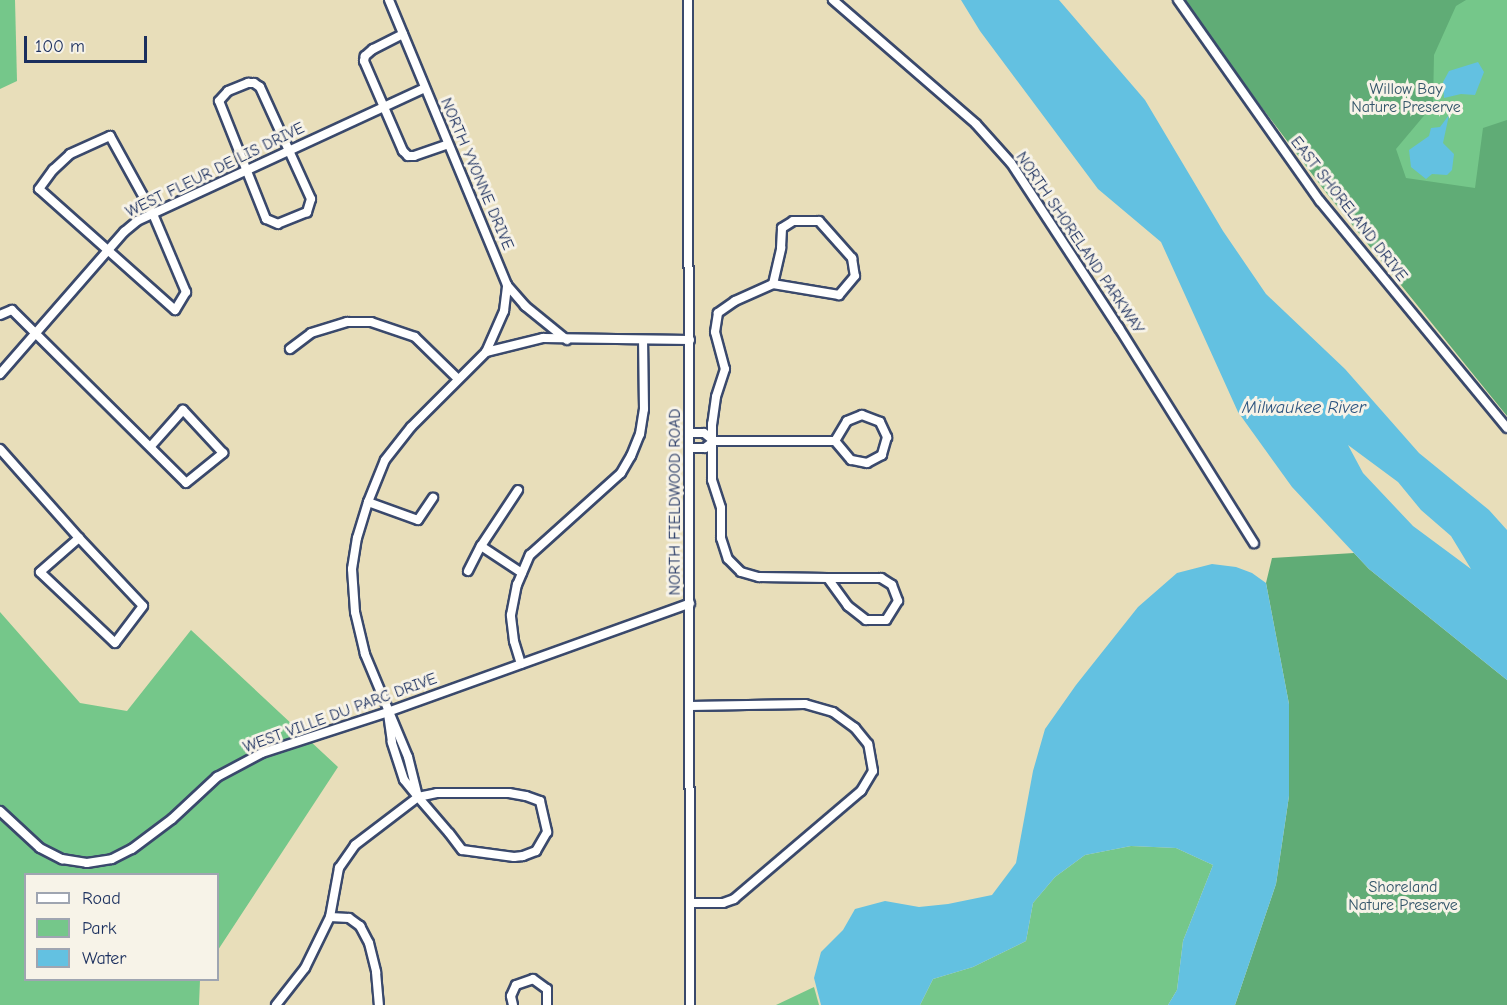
<!DOCTYPE html>
<html>
<head>
<meta charset="utf-8">
<style>
	body { margin:0 }
	#map { position:relative; width:1507px; height:1005px; overflow:hidden; background:#e8deba; font-family:"Comic Neue",sans-serif }
	div>[style] { position:absolute }
	[style*='--x'] { left:calc(var(--x)*1px); top:calc(var(--y)*1px); width:calc(var(--w)*1px); rotate:calc(var(--a)*1deg) }
	.green>* { inset:0; background:#75c78a }
	.forest>* { inset:0; background:#60ac76 }
	.water>* { inset:0; background:#63c1e1 }
	.roads { filter:drop-shadow(2px 0 #3a496c) drop-shadow(-2px 0 #3a496c) drop-shadow(0 2px #3a496c) drop-shadow(0 -2px #3a496c) }
	.minor>* { height:8px; margin:-4px; padding:0 4px; transform-origin:4px; border-radius:4px; background:#fff }
	span { translate:-50% -50%; white-space:nowrap; text-align:center; line-height:1.15; -webkit-text-stroke:6px #f7f3e8; paint-order:stroke }
	.park-label { font-size:16px; color:#325569 }
	.street-label { font-size:16px; color:#1b2f5e }
	.water-label { font-size:18px; color:#2d547f; font-style:italic }
	.legend { position:absolute; left:24px; top:873px; width:195px; height:108px; box-sizing:border-box; background:#f7f3e8; border:2px solid #9fa5b1; margin:0; padding:8px 10px; list-style:none; font-size:18px; color:#1b2f5e }
	.legend li { display:flex; align-items:center; gap:12px; height:30px }
	.legend b { width:30px; border:2px solid #9fa5b1 }
	.scale { position:absolute; left:24px; top:36px; width:123px; height:27px; box-sizing:border-box; border:3px solid #1b2f5e; border-top:0; padding-left:8px; font-size:18px; line-height:21px; white-space:nowrap; color:#1b2f5e; -webkit-text-stroke:4px #f7f3e8; paint-order:stroke }
</style>
</head>
<body>
<div id="map">
	<div class="green">
		<div style="clip-path:polygon(0 0,15px 0,17px 81px,0 89px)"></div>
		<div style="clip-path:polygon(1181px 0,1507px 0,1507px 316px,1328px 195px)"></div>
		<div style="clip-path:polygon(0 612px,80px 703px,127px 711px,191px 630px,338px 767px,218px 950px,218px 874px,26px 874px,26px 980px,200px 980px,199px 1005px,0 1005px)"></div>
		<div style="clip-path:polygon(1131px 846px,1176px 848px,1213px 865px,1183px 941px,1177px 990px,1168px 1005px,920px 1005px,933px 979px,973px 967px,1026px 941px,1033px 903px,1055px 877px,1085px 855px)"></div>
		<div style="clip-path:polygon(814px 987px,819px 1005px,776px 1005px)"></div>
	</div>
	<div class="forest">
		<div style="clip-path:polygon(1181px 0,1466px 0,1456px 6px,1434px 55px,1433px 105px,1396px 149px,1406px 178px,1475px 188px,1483px 128px,1507px 120px,1507px 416px,1328px 195px)"></div>
		<div style="clip-path:polygon(1354px 553px,1369px 569px,1507px 680px,1507px 1005px,1235px 1005px,1276px 884px,1289px 796px,1289px 704px,1266px 583px,1272px 558px)"></div>
	</div>
	<div class="water">
		<div style="clip-path:polygon(evenodd,961px 0,1059px 0,1145px 100px,1223px 231px,1266px 294px,1345px 369px,1419px 453px,1489px 510px,1507px 530px,1507px 680px,1369px 569px,1292px 487px,1238px 412px,1161px 242px,1098px 189px,980px 31px,961px 0,1348px 445px,1398px 482px,1421px 510px,1451px 536px,1471px 569px,1413px 526px,1363px 473px,1348px 445px)"></div>
		<div style="clip-path:polygon(1478px 62px,1484px 72px,1475px 95px,1461px 94px,1444px 98px,1443px 82px,1449px 71px)"></div>
		<div style="clip-path:polygon(1449px 115px,1443px 143px,1454px 154px,1452px 170px,1447px 175px,1432px 174px,1426px 179px,1411px 167px,1409px 150px,1429px 136px,1431px 128px,1440px 127px)"></div>
		<div style="clip-path:polygon(1212px 564px,1236px 567px,1252px 573px,1266px 583px,1289px 704px,1289px 796px,1276px 884px,1235px 1005px,1168px 1005px,1177px 990px,1183px 941px,1213px 865px,1176px 848px,1131px 846px,1085px 855px,1055px 877px,1033px 903px,1026px 941px,973px 967px,933px 979px,920px 1005px,821px 1005px,814px 978px,821px 952px,843px 930px,855px 909px,885px 901px,919px 907px,948px 904px,992px 895px,1016px 863px,1033px 771px,1045px 729px,1076px 685px,1138px 607px,1177px 573px)"></div>
	</div>
	<div class="roads">
		<div class="minor">
			<div style="--x:389;--y:0;--w:308;--a:67.5"></div>
			<div style="--x:507;--y:285;--w:28;--a:49"></div>
			<div style="--x:525;--y:306;--w:54;--a:39"></div>
			<div style="--x:688;--y:0;--w:1005;--a:89.89"></div>
			<div style="--x:833;--y:0;--w:189;--a:40.9"></div>
			<div style="--x:976;--y:124;--w:52;--a:48.1"></div>
			<div style="--x:1011;--y:163;--w:197;--a:56.8"></div>
			<div style="--x:1119;--y:328;--w:254;--a:57.9"></div>
			<div style="--x:1178;--y:0;--w:246;--a:54.8"></div>
			<div style="--x:1320;--y:201;--w:294;--a:50.5"></div>
			<div style="--x:403;--y:34;--w:34;--a:153"></div>
			<div style="--x:373;--y:49;--w:11;--a:139"></div>
			<div style="--x:365;--y:56;--w:5;--a:101"></div>
			<div style="--x:364;--y:61;--w:98;--a:66.6"></div>
			<div style="--x:403;--y:151;--w:7;--a:45"></div>
			<div style="--x:408;--y:156;--w:6;--a:0"></div>
			<div style="--x:414;--y:156;--w:36;--a:-19"></div>
			<div style="--x:248;--y:83;--w:6;--a:0"></div>
			<div style="--x:254;--y:83;--w:7;--a:34"></div>
			<div style="--x:260;--y:87;--w:123;--a:65.5"></div>
			<div style="--x:311;--y:199;--w:14;--a:107"></div>
			<div style="--x:307;--y:212;--w:31;--a:158"></div>
			<div style="--x:278;--y:224;--w:13;--a:-157"></div>
			<div style="--x:266;--y:219;--w:127;--a:-111.7"></div>
			<div style="--x:219;--y:101;--w:13;--a:-48"></div>
			<div style="--x:228;--y:91;--w:22;--a:-22"></div>
			<div style="--x:110;--y:136;--w:89;--a:61.1"></div>
			<div style="--x:153;--y:214;--w:85;--a:67.1"></div>
			<div style="--x:186;--y:292;--w:21;--a:121"></div>
			<div style="--x:175;--y:310;--w:182;--a:-138.3"></div>
			<div style="--x:39;--y:189;--w:24;--a:-54"></div>
			<div style="--x:53;--y:170;--w:23;--a:-43"></div>
			<div style="--x:70;--y:154;--w:44;--a:-24.2"></div>
			<div style="--x:773;--y:284;--w:37;--a:-77"></div>
			<div style="--x:781;--y:248;--w:20;--a:-87"></div>
			<div style="--x:782;--y:228;--w:13;--a:-32"></div>
			<div style="--x:793;--y:221;--w:26;--a:0"></div>
			<div style="--x:819;--y:221;--w:50;--a:48.3"></div>
			<div style="--x:852;--y:258;--w:18;--a:81"></div>
			<div style="--x:855;--y:276;--w:25;--a:130"></div>
			<div style="--x:839;--y:295;--w:67;--a:-170.5"></div>
			<div style="--x:773;--y:284;--w:42;--a:155.9"></div>
			<div style="--x:735;--y:301;--w:21;--a:145"></div>
			<div style="--x:718;--y:313;--w:19;--a:99"></div>
			<div style="--x:715;--y:332;--w:38;--a:75"></div>
			<div style="--x:725;--y:369;--w:29;--a:108"></div>
			<div style="--x:716;--y:397;--w:27;--a:98"></div>
			<div style="--x:712;--y:424;--w:56;--a:90"></div>
			<div style="--x:712;--y:480;--w:29;--a:72"></div>
			<div style="--x:721;--y:508;--w:30;--a:90"></div>
			<div style="--x:721;--y:538;--w:22;--a:72"></div>
			<div style="--x:728;--y:559;--w:18;--a:45"></div>
			<div style="--x:741;--y:572;--w:19;--a:16"></div>
			<div style="--x:759;--y:577;--w:69;--a:0.8"></div>
			<div style="--x:0;--y:315;--w:13;--a:-23"></div>
			<div style="--x:12;--y:310;--w:245;--a:44.8"></div>
			<div style="--x:186;--y:483;--w:48;--a:-39"></div>
			<div style="--x:223;--y:453;--w:59;--a:-132.9"></div>
			<div style="--x:183;--y:410;--w:48;--a:131.6"></div>
			<div style="--x:290;--y:349;--w:26;--a:-37"></div>
			<div style="--x:311;--y:333;--w:38;--a:-17"></div>
			<div style="--x:347;--y:322;--w:24;--a:0"></div>
			<div style="--x:371;--y:322;--w:46;--a:18.8"></div>
			<div style="--x:415;--y:337;--w:60;--a:44.3"></div>
			<div style="--x:486;--y:352;--w:59;--a:-13.8"></div>
			<div style="--x:543;--y:338;--w:147;--a:0.8"></div>
			<div style="--x:0;--y:374;--w:189;--a:-48.9"></div>
			<div style="--x:124;--y:232;--w:17;--a:-40"></div>
			<div style="--x:137;--y:221;--w:317;--a:-24.8"></div>
			<div style="--x:862;--y:415;--w:19;--a:21"></div>
			<div style="--x:880;--y:422;--w:17;--a:65"></div>
			<div style="--x:887;--y:437;--w:19;--a:106"></div>
			<div style="--x:882;--y:455;--w:17;--a:152"></div>
			<div style="--x:867;--y:463;--w:16;--a:-169"></div>
			<div style="--x:851;--y:460;--w:25;--a:-130"></div>
			<div style="--x:835;--y:441;--w:23;--a:-59"></div>
			<div style="--x:847;--y:421;--w:16;--a:-22"></div>
			<div style="--x:690;--y:433;--w:14;--a:0"></div>
			<div style="--x:704;--y:433;--w:13;--a:39"></div>
			<div style="--x:714;--y:441;--w:121;--a:0"></div>
			<div style="--x:690;--y:448;--w:15;--a:0"></div>
			<div style="--x:705;--y:448;--w:11;--a:-38"></div>
			<div style="--x:0;--y:449;--w:119;--a:48.4"></div>
			<div style="--x:368;--y:502;--w:53;--a:19.8"></div>
			<div style="--x:418;--y:520;--w:27;--a:-56"></div>
			<div style="--x:79;--y:538;--w:93;--a:46.7"></div>
			<div style="--x:143;--y:606;--w:46;--a:127.1"></div>
			<div style="--x:115;--y:643;--w:103;--a:-136.6"></div>
			<div style="--x:40;--y:572;--w:52;--a:-41.1"></div>
			<div style="--x:481;--y:546;--w:67;--a:-56.5"></div>
			<div style="--x:468;--y:571;--w:28;--a:-63"></div>
			<div style="--x:481;--y:546;--w:49;--a:33.4"></div>
			<div style="--x:828;--y:578;--w:53;--a:0"></div>
			<div style="--x:881;--y:578;--w:13;--a:32"></div>
			<div style="--x:892;--y:585;--w:17;--a:69"></div>
			<div style="--x:898;--y:601;--w:22;--a:122"></div>
			<div style="--x:886;--y:620;--w:20;--a:180"></div>
			<div style="--x:866;--y:620;--w:23;--a:-142"></div>
			<div style="--x:848;--y:606;--w:34;--a:-126"></div>
			<div style="--x:521;--y:664;--w:24;--a:-107"></div>
			<div style="--x:514;--y:641;--w:26;--a:-97"></div>
			<div style="--x:511;--y:615;--w:31;--a:-79"></div>
			<div style="--x:517;--y:585;--w:33;--a:-67"></div>
			<div style="--x:530;--y:555;--w:122;--a:-42"></div>
			<div style="--x:621;--y:473;--w:20;--a:-60"></div>
			<div style="--x:631;--y:456;--w:24;--a:-68"></div>
			<div style="--x:640;--y:434;--w:25;--a:-81"></div>
			<div style="--x:644;--y:409;--w:69;--a:-90.8"></div>
			<div style="--x:418;--y:797;--w:41;--a:-104"></div>
			<div style="--x:408;--y:757;--w:112;--a:-112.7"></div>
			<div style="--x:365;--y:654;--w:43;--a:-103.4"></div>
			<div style="--x:355;--y:612;--w:43;--a:-94"></div>
			<div style="--x:352;--y:569;--w:31;--a:-81"></div>
			<div style="--x:357;--y:538;--w:38;--a:-73"></div>
			<div style="--x:368;--y:502;--w:45;--a:-68"></div>
			<div style="--x:385;--y:460;--w:42;--a:-51.8"></div>
			<div style="--x:411;--y:427;--w:106;--a:-45"></div>
			<div style="--x:486;--y:352;--w:45;--a:-66.3"></div>
			<div style="--x:504;--y:311;--w:26;--a:-83"></div>
			<div style="--x:0;--y:811;--w:54;--a:42.8"></div>
			<div style="--x:40;--y:848;--w:25;--a:27"></div>
			<div style="--x:62;--y:859;--w:25;--a:9"></div>
			<div style="--x:87;--y:863;--w:25;--a:-9"></div>
			<div style="--x:112;--y:859;--w:22;--a:-27"></div>
			<div style="--x:132;--y:849;--w:50;--a:-36.9"></div>
			<div style="--x:172;--y:819;--w:62;--a:-43"></div>
			<div style="--x:217;--y:777;--w:51;--a:-28.1"></div>
			<div style="--x:262;--y:753;--w:133;--a:-18"></div>
			<div style="--x:388;--y:712;--w:321;--a:-19.8"></div>
			<div style="--x:690;--y:903;--w:33;--a:0"></div>
			<div style="--x:723;--y:903;--w:12;--a:-20"></div>
			<div style="--x:734;--y:899;--w:167;--a:-40.4"></div>
			<div style="--x:861;--y:791;--w:23;--a:-59"></div>
			<div style="--x:873;--y:771;--w:27;--a:-100"></div>
			<div style="--x:868;--y:744;--w:21;--a:-129"></div>
			<div style="--x:855;--y:728;--w:27;--a:-144"></div>
			<div style="--x:833;--y:712;--w:29;--a:-164"></div>
			<div style="--x:805;--y:704;--w:115;--a:179"></div>
			<div style="--x:330;--y:917;--w:50;--a:-79.6"></div>
			<div style="--x:339;--y:868;--w:28;--a:-55"></div>
			<div style="--x:355;--y:845;--w:79;--a:-37.3"></div>
			<div style="--x:418;--y:797;--w:19;--a:-12"></div>
			<div style="--x:437;--y:793;--w:72;--a:0"></div>
			<div style="--x:509;--y:793;--w:17;--a:10"></div>
			<div style="--x:526;--y:796;--w:15;--a:20"></div>
			<div style="--x:540;--y:801;--w:32;--a:77"></div>
			<div style="--x:547;--y:832;--w:22;--a:120"></div>
			<div style="--x:536;--y:851;--w:14;--a:159"></div>
			<div style="--x:523;--y:856;--w:9;--a:174"></div>
			<div style="--x:514;--y:857;--w:52;--a:-172.3"></div>
			<div style="--x:462;--y:850;--w:21;--a:-127"></div>
			<div style="--x:449;--y:833;--w:48;--a:-130.7"></div>
			<div style="--x:418;--y:797;--w:22;--a:-129"></div>
			<div style="--x:404;--y:780;--w:40;--a:-108"></div>
			<div style="--x:392;--y:742;--w:27;--a:-98"></div>
			<div style="--x:276;--y:1005;--w:47;--a:-51.9"></div>
			<div style="--x:305;--y:968;--w:57;--a:-63.9"></div>
			<div style="--x:330;--y:917;--w:19;--a:3"></div>
			<div style="--x:349;--y:918;--w:14;--a:36"></div>
			<div style="--x:360;--y:926;--w:19;--a:62"></div>
			<div style="--x:369;--y:943;--w:30;--a:76"></div>
			<div style="--x:376;--y:972;--w:33;--a:85"></div>
			<div style="--x:513;--y:1005;--w:9;--a:-103"></div>
			<div style="--x:511;--y:996;--w:12;--a:-66"></div>
			<div style="--x:516;--y:985;--w:18;--a:-19"></div>
			<div style="--x:533;--y:979;--w:17;--a:36"></div>
			<div style="--x:547;--y:989;--w:16;--a:90"></div>
		</div>
	</div>
	<div class="park-label">
		<span style="left:1406px;top:98px">Willow Bay<br>Nature Preserve</span>
		<span style="left:1403px;top:896px">Shoreland<br>Nature Preserve</span>
	</div>
	<div class="street-label">
		<span style="left:215px;top:170px;rotate:-26deg">WEST FLEUR DE LIS DRIVE</span>
		<span style="left:477px;top:174px;rotate:67deg">NORTH YVONNE DRIVE</span>
		<span style="left:1349px;top:209px;rotate:52deg">EAST SHORELAND DRIVE</span>
		<span style="left:1080px;top:243px;rotate:56deg">NORTH SHORELAND PARKWAY</span>
		<span style="left:675px;top:502px;rotate:-90deg">NORTH FIELDWOOD ROAD</span>
		<span style="left:340px;top:713px;rotate:-20deg">WEST VILLE DU PARC DRIVE</span>
	</div>
	<div class="water-label">
		<span style="left:1304px;top:408px">Milwaukee River</span>
	</div>
	<ul class="legend">
	<li><b style="height:8px;background:#fff"></b>Road</li>
	<li><b style="height:16px;background:#75c78a"></b>Park</li>
	<li><b style="height:16px;background:#63c1e1"></b>Water</li>
	</ul>
	<div class="scale">100 m</div>
</div>
</body>
</html>
